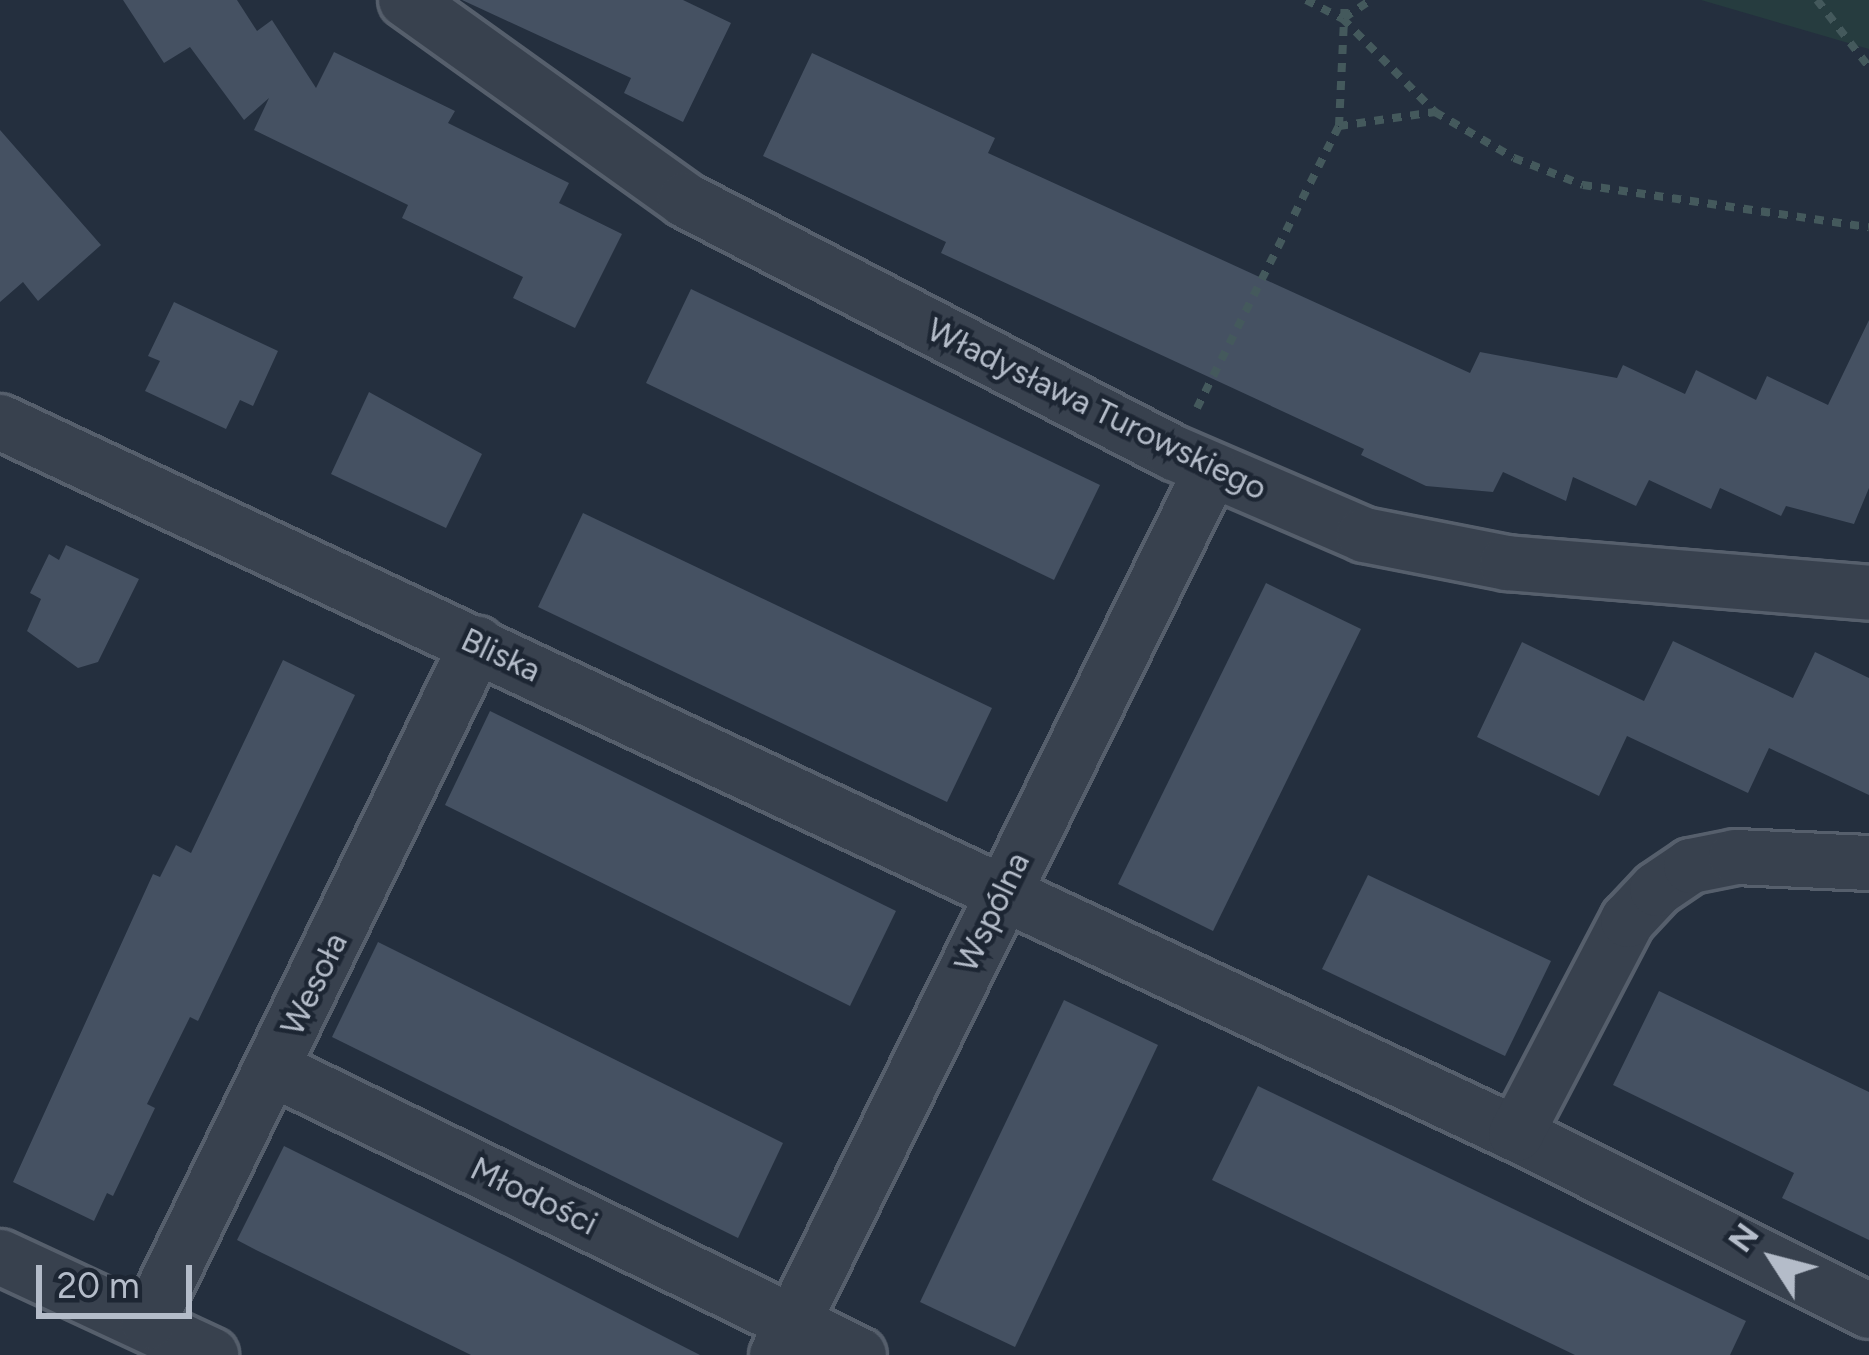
<!DOCTYPE html>
<html>
<head>
<meta charset="utf-8">
<style>
	body { margin:0 }
	#map { position:relative; width:1869px; height:1355px; overflow:hidden; background:#242f3e; font-family:Figtree,sans-serif }
	div>[style] { position:absolute }
	[style*='--x'] { left:calc(var(--x)*1px); top:calc(var(--y)*1px); width:calc(var(--w)*1px); rotate:calc(var(--a)*1deg) }
	.green>* { inset:0; background:#263c3f }
	.building>* { inset:0; background:#455162 }
	.path>* { height:8px; margin-top:-4px; transform-origin:0; background:repeating-linear-gradient(90deg,#44595c 0 9px,transparent 0 18px) }
	.roads { filter:drop-shadow(3px 0 #565f6c) drop-shadow(-3px 0 #565f6c) drop-shadow(0 3px #565f6c) drop-shadow(0 -3px #565f6c) }
	.street>* { height:54px; margin:-27px; padding:0 27px; transform-origin:27px; border-radius:27px; background:#38414e }
	span { translate:-50% -50%; white-space:nowrap; text-align:center; line-height:1.15; -webkit-text-stroke:9px #1d2633; paint-order:stroke }
	.street-label { font-size:33px; color:#b4bcc9 }
	.north { position:absolute; left:1713px; top:1199px; width:120px; height:120px; -webkit-text-stroke:9px #1d2633; paint-order:stroke; rotate:306deg; font-size:33px; font-weight:700; line-height:48px; text-align:center; color:#b4bcc9 }
	.north::after { content:''; display:block; margin:auto; width:42px; height:54px; background:#b4bcc9; clip-path:polygon(50% 0,100% 100%,50% 72%,0 100%) }
	.scale { position:absolute; left:36px; top:1265px; width:156px; height:54px; box-sizing:border-box; border:6px solid #b4bcc9; border-top:0; padding-left:15px; font-size:36px; line-height:42px; white-space:nowrap; color:#b4bcc9; -webkit-text-stroke:9px #1d2633; paint-order:stroke }
</style>
</head>
<body>
<div id="map">
	<div class="green">
		<div style="clip-path:polygon(1701px 0,1869px 0,1869px 49px)"></div>
	</div>
	<div class="building">
		<div style="clip-path:polygon(123px 0,237px 0,257px 31px,272px 20px,316px 88px,334px 52px,455px 111px,448px 123px,569px 183px,559px 203px,622px 234px,575px 328px,513px 298px,523px 277px,402px 218px,408px 205px,254px 130px,269px 98px,244px 120px,190px 47px,164px 63px)"></div>
		<div style="clip-path:polygon(462px 0,683px 0,731px 23px,683px 122px,624px 93px,631px 78px)"></div>
		<div style="clip-path:polygon(812px 53px,995px 138px,988px 153px,1470px 373px,1480px 352px,1617px 378px,1623px 365px,1685px 394px,1696px 370px,1756px 400px,1767px 376px,1828px 405px,1869px 320px,1869px 488px,1854px 524px,1786px 506px,1781px 516px,1720px 488px,1711px 509px,1649px 480px,1636px 506px,1573px 477px,1566px 501px,1503px 472px,1493px 492px,1426px 486px,1361px 455px,1364px 449px,941px 253px,946px 242px,763px 156px)"></div>
		<div style="clip-path:polygon(0 130px,101px 245px,38px 301px,23px 282px,0 302px)"></div>
		<div style="clip-path:polygon(691px 289px,1100px 485px,1054px 580px,646px 383px)"></div>
		<div style="clip-path:polygon(174px 302px,278px 351px,253px 406px,240px 400px,226px 429px,145px 391px,160px 361px,148px 356px)"></div>
		<div style="clip-path:polygon(369px 392px,482px 454px,446px 528px,331px 474px)"></div>
		<div style="clip-path:polygon(583px 513px,992px 708px,947px 802px,538px 607px)"></div>
		<div style="clip-path:polygon(66px 545px,139px 579px,98px 662px,78px 668px,27px 631px,41px 599px,30px 593px,49px 554px,59px 560px)"></div>
		<div style="clip-path:polygon(1266px 583px,1361px 629px,1213px 931px,1118px 884px)"></div>
		<div style="clip-path:polygon(1673px 641px,1793px 698px,1815px 652px,1869px 678px,1869px 795px,1769px 748px,1748px 793px,1627px 736px,1599px 796px,1477px 737px,1522px 642px,1644px 701px)"></div>
		<div style="clip-path:polygon(283px 660px,355px 695px,198px 1021px,190px 1017px,147px 1104px,155px 1108px,113px 1196px,107px 1193px,94px 1221px,13px 1182px,153px 874px,160px 877px,176px 845px,191px 853px)"></div>
		<div style="clip-path:polygon(490px 711px,896px 911px,850px 1006px,445px 805px)"></div>
		<div style="clip-path:polygon(1368px 875px,1551px 961px,1505px 1056px,1322px 969px)"></div>
		<div style="clip-path:polygon(378px 942px,783px 1143px,738px 1238px,332px 1037px)"></div>
		<div style="clip-path:polygon(1659px 991px,1869px 1092px,1869px 1240px,1782px 1198px,1794px 1173px,1613px 1085px)"></div>
		<div style="clip-path:polygon(1064px 1000px,1158px 1045px,1015px 1347px,920px 1302px)"></div>
		<div style="clip-path:polygon(1258px 1086px,1746px 1321px,1730px 1355px,1575px 1355px,1212px 1180px)"></div>
		<div style="clip-path:polygon(284px 1146px,506px 1256px,700px 1355px,471px 1355px,256px 1250px,237px 1240px)"></div>
	</div>
	<div class="path">
		<div style="--x:1306;--y:0;--w:42;--a:27.2"></div>
		<div style="--x:1343;--y:19;--w:131;--a:45.3"></div>
		<div style="--x:1435;--y:112;--w:91;--a:30.2"></div>
		<div style="--x:1514;--y:158;--w:74;--a:21.4"></div>
		<div style="--x:1583;--y:185;--w:289;--a:8.4"></div>
		<div style="--x:1817;--y:0;--w:85;--a:52.2"></div>
		<div style="--x:1344;--y:18;--w:32;--a:-34"></div>
		<div style="--x:1339;--y:126;--w:126;--a:-87.3"></div>
		<div style="--x:1197;--y:408;--w:316;--a:-63.3"></div>
		<div style="--x:1339;--y:126;--w:97;--a:-8.3"></div>
	</div>
	<div class="roads">
		<div class="street">
			<div style="--x:406;--y:0;--w:343;--a:35.6"></div>
			<div style="--x:685;--y:200;--w:551;--a:27.36"></div>
			<div style="--x:1174;--y:453;--w:207;--a:23.3"></div>
			<div style="--x:1364;--y:535;--w:146;--a:11.1"></div>
			<div style="--x:1507;--y:563;--w:363;--a:4.7"></div>
			<div style="--x:0;--y:422;--w:1675;--a:25.16"></div>
			<div style="--x:1516;--y:1134;--w:395;--a:26.6"></div>
			<div style="--x:273;--y:1069;--w:652;--a:26.01"></div>
			<div style="--x:1516;--y:1134;--w:242;--a:-62.4"></div>
			<div style="--x:1628;--y:920;--w:42;--a:-46.9"></div>
			<div style="--x:1657;--y:889;--w:41;--a:-34.1"></div>
			<div style="--x:1691;--y:866;--w:46;--a:-11.3"></div>
			<div style="--x:1736;--y:857;--w:133;--a:2.6"></div>
			<div style="--x:0;--y:1257;--w:233;--a:24.9"></div>
			<div style="--x:148;--y:1322;--w:754;--a:-64.11"></div>
			<div style="--x:777;--y:1355;--w:985;--a:-63.85"></div>
		</div>
	</div>
	<div class="street-label">
		<span style="left:1097px;top:409px;rotate:26deg">Władysława Turowskiego</span>
		<span style="left:501px;top:655px;rotate:25deg">Bliska</span>
		<span style="left:992px;top:912px;rotate:-64deg">Wspólna</span>
		<span style="left:314px;top:984px;rotate:-64deg">Wesoła</span>
		<span style="left:534px;top:1196px;rotate:26deg">Młodości</span>
	</div>
	<div class="north">N</div>
	<div class="scale">20 m</div>
</div>
</body>
</html>
